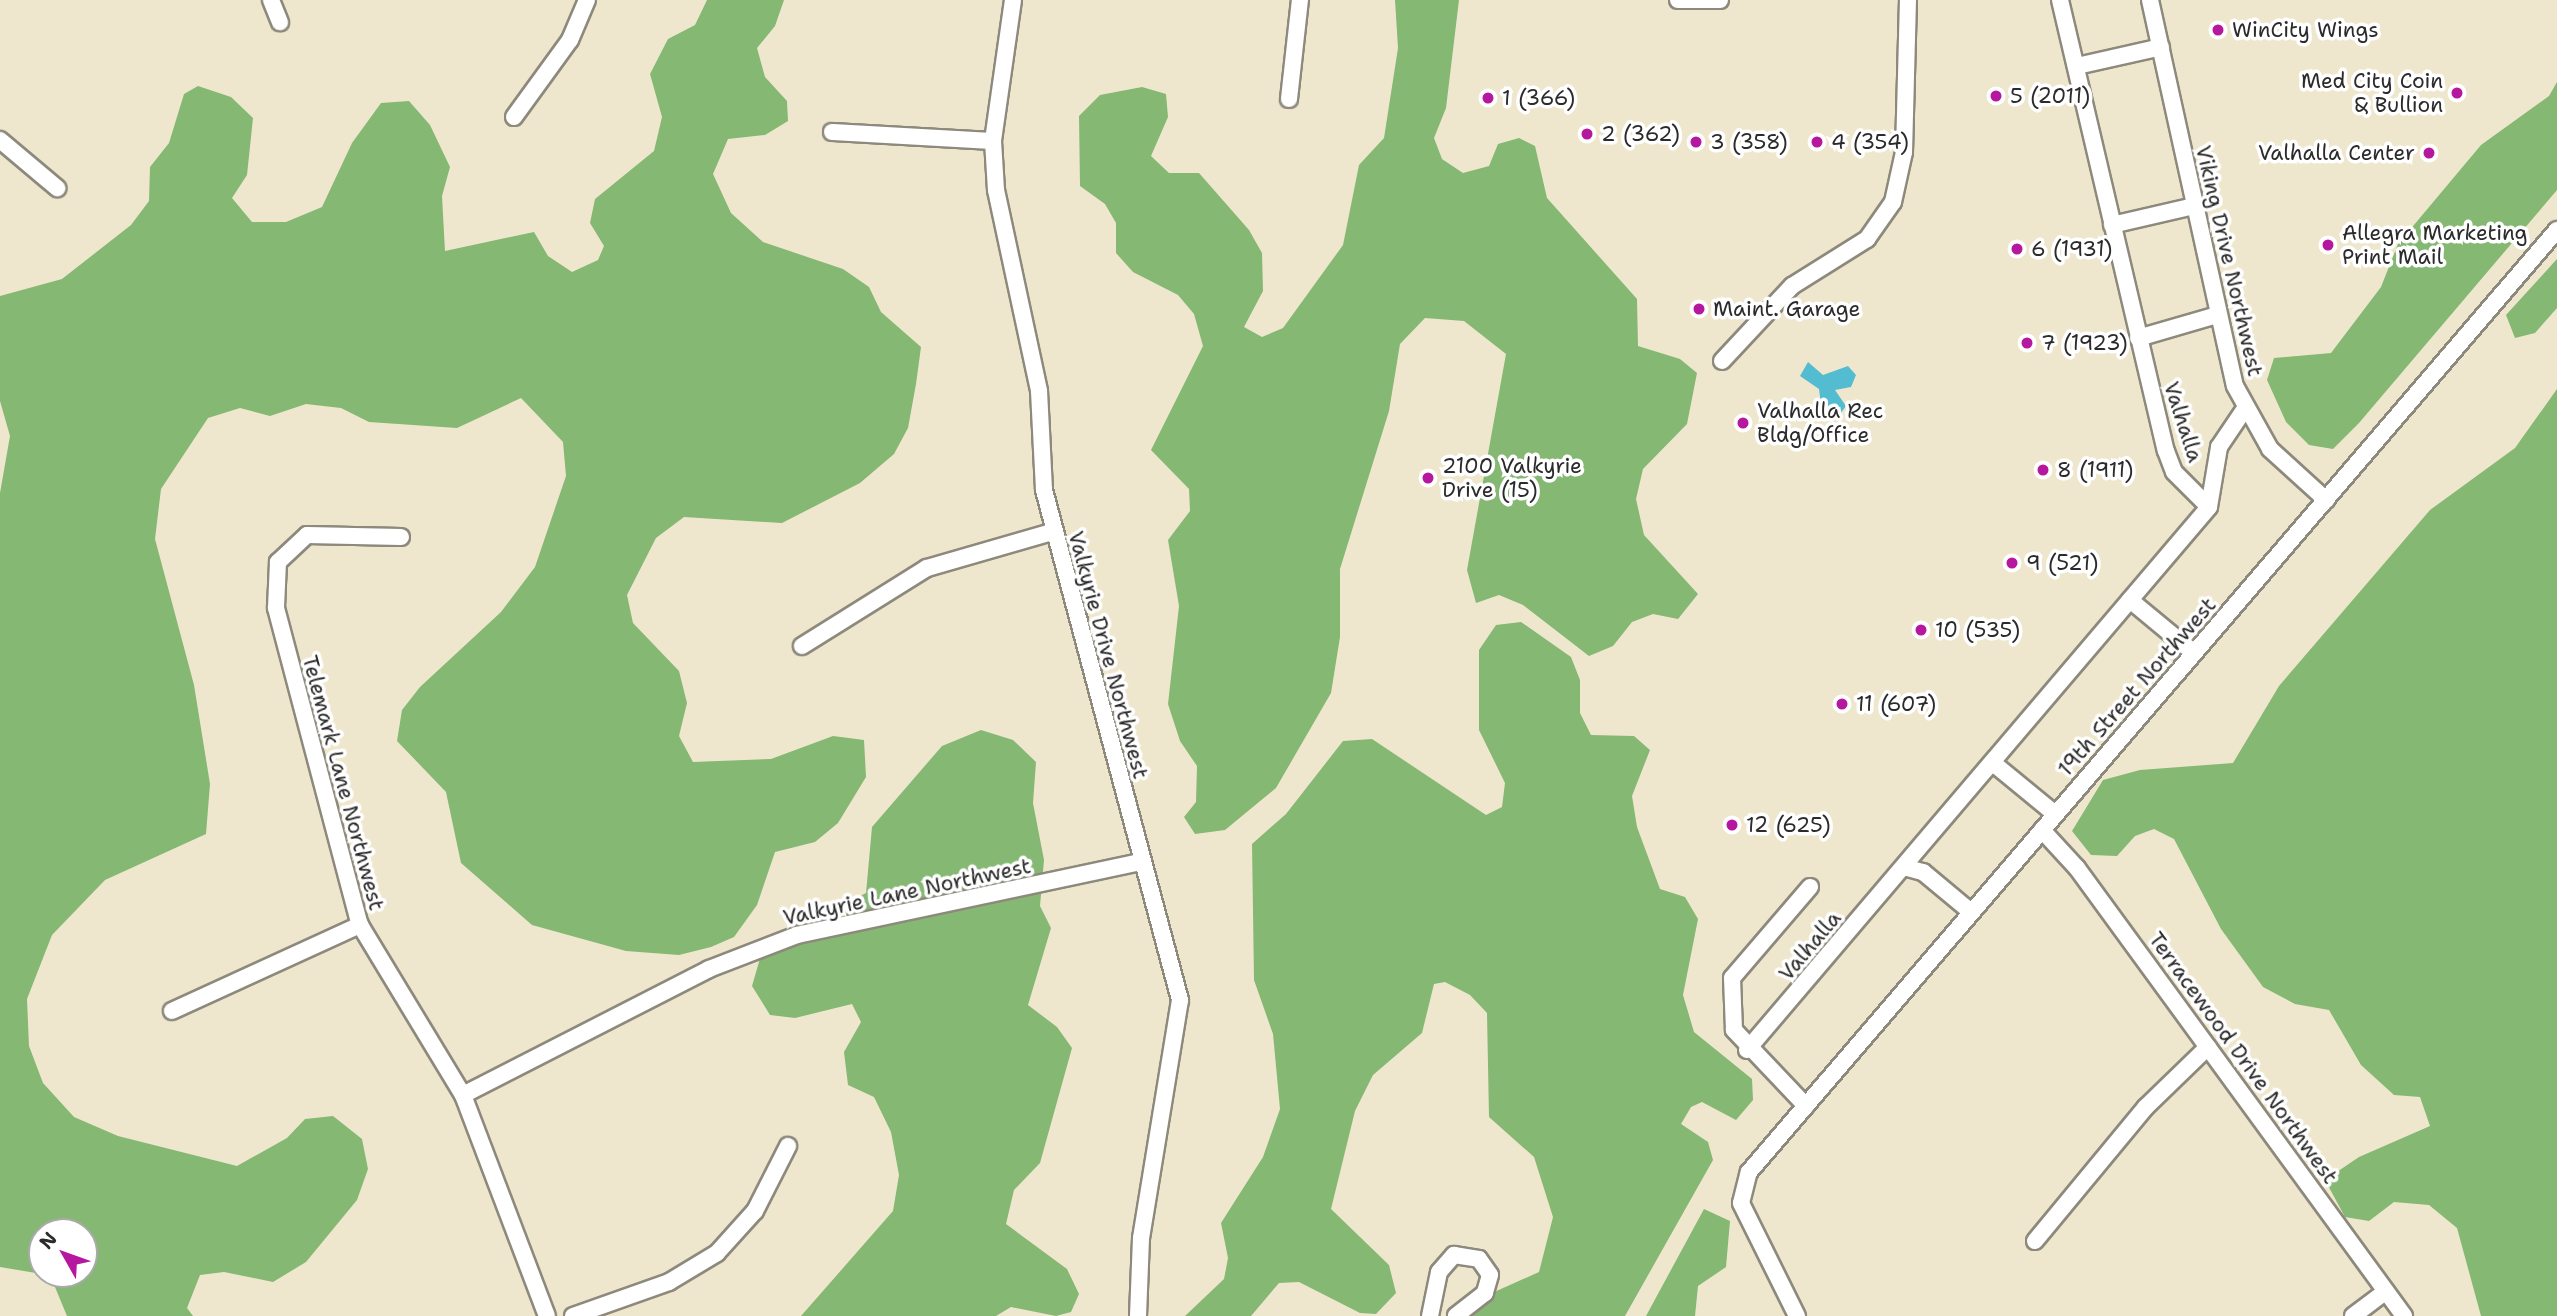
<!DOCTYPE html>
<html>
<head>
<meta charset="utf-8">
<style>
	body { margin:0 }
	#map { position:relative; width:2557px; height:1316px; overflow:hidden; background:#efe7cd; font-family:"Shantell Sans",sans-serif }
	div>[style] { position:absolute }
	[style*='--x'] { left:calc(var(--x)*1px); top:calc(var(--y)*1px); width:calc(var(--w)*1px); rotate:calc(var(--a)*1deg) }
	.forest>* { inset:0; background:#84b873 }
	.water>* { inset:0; background:#53bcd1 }
	.roads { filter:drop-shadow(2px 0 #8d897c) drop-shadow(-2px 0 #8d897c) drop-shadow(0 2px #8d897c) drop-shadow(0 -2px #8d897c) }
	.street>* { height:16px; margin:-8px; padding:0 8px; transform-origin:8px; border-radius:8px; background:#fff }
	.dots>* { width:19px; height:19px; translate:-50% -50%; box-sizing:border-box; border:4px solid #fff; border-radius:50% }
	span { translate:-50% -50%; white-space:nowrap; text-align:center; line-height:1.15; -webkit-text-stroke:7px #fff; paint-order:stroke }
	.poi-label { font-size:21px; color:#2b2b2b }
	.left { translate:0 -50%; text-align:left }
	.right { translate:-100% -50%; text-align:right }
	.street-label { font-size:21px; color:#2b2b2b }
	.north { position:absolute; left:28px; top:1218px; width:70px; height:70px; box-sizing:border-box; background:#fff; border:2px solid #aaa; border-radius:50%; rotate:310deg; font-size:19px; font-weight:700; line-height:28px; text-align:center; color:#2b2b2b }
	.north::after { content:''; display:block; margin:auto; width:24px; height:32px; background:#b5179e; clip-path:polygon(50% 0,100% 100%,50% 72%,0 100%) }
</style>
</head>
<body>
<div id="map">
	<div class="forest">
		<div style="clip-path:polygon(707px 0,784px 0,775px 26px,757px 48px,765px 77px,787px 101px,788px 121px,765px 135px,728px 139px,713px 174px,731px 213px,763px 242px,843px 269px,869px 287px,881px 312px,921px 347px,916px 384px,908px 428px,894px 454px,860px 483px,782px 523px,684px 517px,656px 538px,627px 595px,633px 623px,679px 671px,687px 703px,679px 736px,693px 762px,771px 759px,833px 736px,864px 740px,866px 777px,838px 823px,815px 842px,775px 852px,757px 905px,734px 937px,711px 947px,679px 955px,626px 951px,532px 925px,461px 863px,446px 792px,397px 741px,402px 710px,420px 687px,501px 612px,535px 567px,566px 476px,563px 442px,521px 398px,457px 428px,369px 422px,341px 408px,306px 404px,270px 416px,240px 408px,208px 418px,161px 489px,155px 539px,194px 685px,210px 784px,206px 834px,105px 880px,52px 935px,27px 999px,29px 1046px,43px 1083px,74px 1117px,118px 1136px,237px 1166px,287px 1138px,305px 1119px,333px 1116px,362px 1139px,368px 1169px,357px 1200px,306px 1262px,273px 1282px,224px 1272px,200px 1275px,187px 1308px,193px 1316px,67px 1316px,50px 1275px,43px 1274px,84px 1274px,84px 1232px,42px 1232px,42px 1274px,0 1267px,0 493px,10px 436px,0 401px,0 296px,62px 279px,131px 225px,149px 201px,150px 167px,169px 143px,184px 94px,198px 86px,231px 97px,253px 118px,247px 175px,232px 198px,252px 222px,286px 222px,322px 207px,352px 143px,381px 103px,409px 101px,430px 125px,450px 167px,442px 196px,445px 251px,534px 232px,548px 256px,572px 272px,598px 260px,604px 246px,590px 223px,595px 199px,654px 151px,662px 117px,650px 74px,668px 39px,695px 25px)"></div>
		<div style="clip-path:polygon(1395px 0,1459px 0,1446px 108px,1434px 138px,1442px 159px,1463px 173px,1489px 166px,1498px 144px,1519px 138px,1535px 146px,1547px 198px,1637px 299px,1638px 346px,1680px 359px,1697px 373px,1687px 424px,1643px 469px,1636px 499px,1644px 535px,1698px 594px,1678px 619px,1653px 614px,1632px 622px,1613px 646px,1589px 656px,1523px 605px,1499px 595px,1476px 603px,1467px 570px,1506px 354px,1464px 321px,1425px 318px,1400px 344px,1389px 411px,1340px 569px,1340px 637px,1331px 693px,1276px 788px,1225px 830px,1195px 834px,1184px 817px,1196px 802px,1197px 766px,1180px 741px,1168px 704px,1179px 606px,1168px 540px,1190px 511px,1189px 489px,1151px 450px,1203px 346px,1194px 314px,1178px 295px,1133px 272px,1116px 253px,1116px 223px,1105px 204px,1080px 186px,1079px 116px,1100px 95px,1142px 87px,1166px 94px,1168px 117px,1151px 156px,1169px 173px,1199px 173px,1249px 230px,1262px 253px,1263px 291px,1244px 327px,1262px 337px,1283px 328px,1343px 245px,1359px 165px,1384px 138px,1398px 48px)"></div>
		<div style="clip-path:polygon(2557px 82px,2557px 190px,2359px 423px,2333px 449px,2309px 445px,2286px 422px,2267px 380px,2274px 358px,2331px 353px,2381px 287px,2398px 244px,2481px 145px,2549px 96px)"></div>
		<div style="clip-path:polygon(2557px 259px,2557px 308px,2535px 333px,2515px 338px,2506px 315px)"></div>
		<div style="clip-path:polygon(2557px 389px,2557px 1316px,2481px 1316px,2457px 1228px,2429px 1205px,2394px 1202px,2369px 1221px,2345px 1217px,2325px 1180px,2359px 1157px,2430px 1126px,2420px 1097px,2394px 1095px,2361px 1065px,2329px 1010px,2295px 1004px,2263px 987px,2221px 929px,2174px 839px,2154px 829px,2135px 836px,2117px 856px,2091px 855px,2072px 831px,2103px 780px,2140px 770px,2233px 763px,2279px 686px,2430px 510px,2515px 448px)"></div>
		<div style="clip-path:polygon(1521px 622px,1571px 657px,1580px 680px,1580px 713px,1591px 735px,1634px 736px,1650px 750px,1632px 796px,1637px 827px,1660px 889px,1685px 897px,1698px 919px,1683px 995px,1694px 1032px,1752px 1079px,1753px 1100px,1736px 1120px,1702px 1102px,1691px 1107px,1681px 1124px,1708px 1142px,1713px 1160px,1625px 1316px,1464px 1316px,1492px 1293px,1539px 1272px,1553px 1217px,1534px 1157px,1489px 1117px,1487px 1013px,1470px 995px,1445px 982px,1434px 984px,1422px 1033px,1373px 1075px,1355px 1111px,1331px 1209px,1389px 1265px,1396px 1293px,1376px 1314px,1360px 1313px,1299px 1282px,1279px 1283px,1251px 1316px,1185px 1316px,1224px 1279px,1228px 1258px,1221px 1223px,1263px 1157px,1280px 1109px,1273px 1034px,1254px 980px,1252px 844px,1286px 814px,1343px 741px,1372px 739px,1486px 815px,1502px 807px,1505px 783px,1479px 730px,1479px 650px,1496px 625px)"></div>
		<div style="clip-path:polygon(981px 730px,1013px 740px,1036px 762px,1033px 803px,1044px 860px,1040px 906px,1051px 928px,1028px 1005px,1057px 1027px,1072px 1048px,1040px 1163px,1014px 1190px,1006px 1224px,1067px 1269px,1079px 1294px,1071px 1312px,1056px 1316px,1011px 1307px,996px 1316px,801px 1316px,893px 1211px,899px 1175px,891px 1132px,874px 1097px,848px 1085px,844px 1052px,861px 1022px,852px 1004px,795px 1018px,770px 1015px,752px 986px,761px 955px,788px 932px,866px 893px,872px 827px,942px 746px)"></div>
		<div style="clip-path:polygon(1704px 1209px,1730px 1221px,1726px 1267px,1698px 1286px,1695px 1316px,1646px 1316px)"></div>
	</div>
	<div class="water">
		<div style="clip-path:polygon(1808px 362px,1823px 375px,1848px 366px,1856px 375px,1851px 387px,1835px 390px,1846px 406px,1835px 421px,1822px 412px,1819px 389px,1800px 376px)"></div>
	</div>
	<div class="roads">
		<div class="street">
			<div style="--x:271;--y:0;--w:24;--a:68"></div>
			<div style="--x:1013;--y:0;--w:142;--a:98.1"></div>
			<div style="--x:993;--y:141;--w:49;--a:86.5"></div>
			<div style="--x:996;--y:190;--w:206;--a:77.9"></div>
			<div style="--x:1039;--y:391;--w:99;--a:87.1"></div>
			<div style="--x:1044;--y:490;--w:528;--a:75.07"></div>
			<div style="--x:1180;--y:1000;--w:241;--a:99.3"></div>
			<div style="--x:1141;--y:1238;--w:78;--a:92.2"></div>
			<div style="--x:1678;--y:0;--w:42;--a:0"></div>
			<div style="--x:2060;--y:0;--w:463;--a:76.8"></div>
			<div style="--x:2166;--y:451;--w:22;--a:69"></div>
			<div style="--x:2174;--y:472;--w:49;--a:45"></div>
			<div style="--x:2150;--y:0;--w:395;--a:77.6"></div>
			<div style="--x:2235;--y:386;--w:72;--a:60.9"></div>
			<div style="--x:2270;--y:449;--w:76;--a:42.3"></div>
			<div style="--x:2077;--y:66;--w:86;--a:-12.7"></div>
			<div style="--x:1289;--y:99;--w:100;--a:-83.7"></div>
			<div style="--x:514;--y:117;--w:95;--a:-54"></div>
			<div style="--x:570;--y:40;--w:43;--a:-67"></div>
			<div style="--x:832;--y:132;--w:161;--a:3.2"></div>
			<div style="--x:0;--y:140;--w:75;--a:40.1"></div>
			<div style="--x:2112;--y:225;--w:84;--a:-13"></div>
			<div style="--x:2138;--y:338;--w:82;--a:-16.2"></div>
			<div style="--x:1722;--y:361;--w:103;--a:-47"></div>
			<div style="--x:1792;--y:286;--w:89;--a:-32.1"></div>
			<div style="--x:1867;--y:239;--w:45;--a:-54.9"></div>
			<div style="--x:1893;--y:202;--w:51;--a:-77.6"></div>
			<div style="--x:1904;--y:152;--w:152;--a:-88.5"></div>
			<div style="--x:401;--y:537;--w:94;--a:-178.8"></div>
			<div style="--x:307;--y:535;--w:40;--a:137"></div>
			<div style="--x:278;--y:562;--w:46;--a:92.5"></div>
			<div style="--x:276;--y:608;--w:328;--a:75.2"></div>
			<div style="--x:360;--y:925;--w:199;--a:58.8"></div>
			<div style="--x:463;--y:1095;--w:236;--a:69.2"></div>
			<div style="--x:2130;--y:600;--w:83;--a:39.6"></div>
			<div style="--x:802;--y:646;--w:147;--a:-32"></div>
			<div style="--x:927;--y:568;--w:130;--a:-16.1"></div>
			<div style="--x:1993;--y:763;--w:80;--a:39.4"></div>
			<div style="--x:2042;--y:830;--w:52;--a:47.4"></div>
			<div style="--x:2077;--y:868;--w:555;--a:53.87"></div>
			<div style="--x:1904;--y:867;--w:20;--a:15"></div>
			<div style="--x:1923;--y:872;--w:62;--a:39.8"></div>
			<div style="--x:172;--y:1011;--w:207;--a:-24.6"></div>
			<div style="--x:1747;--y:1050;--w:713;--a:-49.61"></div>
			<div style="--x:2209;--y:507;--w:61;--a:-80.5"></div>
			<div style="--x:2219;--y:447;--w:45;--a:-56"></div>
			<div style="--x:463;--y:1095;--w:276;--a:-27.1"></div>
			<div style="--x:709;--y:969;--w:94;--a:-21.1"></div>
			<div style="--x:797;--y:935;--w:352;--a:-12"></div>
			<div style="--x:1806;--y:1106;--w:105;--a:-133.5"></div>
			<div style="--x:1734;--y:1030;--w:52;--a:-92.2"></div>
			<div style="--x:1732;--y:978;--w:120;--a:-49.4"></div>
			<div style="--x:2035;--y:1241;--w:174;--a:-50.4"></div>
			<div style="--x:2146;--y:1107;--w:86;--a:-44.1"></div>
			<div style="--x:573;--y:1316;--w:102;--a:-19.5"></div>
			<div style="--x:669;--y:1282;--w:56;--a:-31.1"></div>
			<div style="--x:717;--y:1253;--w:57;--a:-47.9"></div>
			<div style="--x:755;--y:1211;--w:73;--a:-63.1"></div>
			<div style="--x:1430;--y:1316;--w:45;--a:-78.4"></div>
			<div style="--x:1439;--y:1272;--w:23;--a:-49"></div>
			<div style="--x:1454;--y:1255;--w:25;--a:9"></div>
			<div style="--x:1479;--y:1259;--w:19;--a:55"></div>
			<div style="--x:1490;--y:1275;--w:19;--a:106"></div>
			<div style="--x:1485;--y:1293;--w:37;--a:142"></div>
			<div style="--x:1797;--y:1316;--w:126;--a:-116.4"></div>
			<div style="--x:1741;--y:1203;--w:32;--a:-76"></div>
			<div style="--x:1749;--y:1172;--w:1241;--a:-49.38"></div>
			<div style="--x:2353;--y:1316;--w:41;--a:-37.1"></div>
		</div>
	</div>
	<div class="dots">
		<div style="left:2218px;top:30px;background:#b5179e"></div>
		<div style="left:2457px;top:93px;background:#b5179e"></div>
		<div style="left:1996px;top:96px;background:#b5179e"></div>
		<div style="left:1488px;top:98px;background:#b5179e"></div>
		<div style="left:1587px;top:134px;background:#b5179e"></div>
		<div style="left:1696px;top:142px;background:#b5179e"></div>
		<div style="left:1817px;top:142px;background:#b5179e"></div>
		<div style="left:2429px;top:153px;background:#b5179e"></div>
		<div style="left:2328px;top:245px;background:#b5179e"></div>
		<div style="left:2017px;top:249px;background:#b5179e"></div>
		<div style="left:1699px;top:309px;background:#b5179e"></div>
		<div style="left:2027px;top:343px;background:#b5179e"></div>
		<div style="left:1743px;top:423px;background:#b5179e"></div>
		<div style="left:2043px;top:470px;background:#b5179e"></div>
		<div style="left:1428px;top:478px;background:#b5179e"></div>
		<div style="left:2012px;top:563px;background:#b5179e"></div>
		<div style="left:1921px;top:630px;background:#b5179e"></div>
		<div style="left:1842px;top:704px;background:#b5179e"></div>
		<div style="left:1732px;top:825px;background:#b5179e"></div>
	</div>
	<div class="poi-label">
		<span class="left" style="left:2232px;top:30px">WinCity Wings</span>
		<span class="right" style="left:2443px;top:93px">Med City Coin<br>&amp; Bullion</span>
		<span class="left" style="left:2010px;top:96px">5 (2011)</span>
		<span class="left" style="left:1502px;top:98px">1 (366)</span>
		<span class="left" style="left:1601px;top:134px">2 (362)</span>
		<span class="left" style="left:1710px;top:142px">3 (358)</span>
		<span class="left" style="left:1831px;top:142px">4 (354)</span>
		<span class="right" style="left:2415px;top:153px">Valhalla Center</span>
		<span class="left" style="left:2342px;top:245px">Allegra Marketing<br>Print Mail</span>
		<span class="left" style="left:2031px;top:249px">6 (1931)</span>
		<span class="left" style="left:1713px;top:309px">Maint. Garage</span>
		<span class="left" style="left:2041px;top:343px">7 (1923)</span>
		<span class="left" style="left:1757px;top:423px">Valhalla Rec<br>Bldg/Office</span>
		<span class="left" style="left:1442px;top:478px">2100 Valkyrie<br>Drive (15)</span>
		<span class="left" style="left:2057px;top:470px">8 (1911)</span>
		<span class="left" style="left:2026px;top:563px">9 (521)</span>
		<span class="left" style="left:1935px;top:630px">10 (535)</span>
		<span class="left" style="left:1856px;top:704px">11 (607)</span>
		<span class="left" style="left:1746px;top:825px">12 (625)</span>
	</div>
	<div class="street-label">
		<span style="left:2229px;top:261px;rotate:77deg">Viking Drive Northwest</span>
		<span style="left:2183px;top:422px;rotate:72deg">Valhalla</span>
		<span style="left:1108px;top:655px;rotate:75deg">Valkyrie Drive Northwest</span>
		<span style="left:2137px;top:687px;rotate:-49deg">19th Street Northwest</span>
		<span style="left:343px;top:783px;rotate:75deg">Telemark Lane Northwest</span>
		<span style="left:907px;top:892px;rotate:-12deg">Valkyrie Lane Northwest</span>
		<span style="left:1810px;top:946px;rotate:-50deg">Valhalla</span>
		<span style="left:2243px;top:1058px;rotate:54deg">Terracewood Drive Northwest</span>
	</div>
	<div class="north">N</div>
</div>
</body>
</html>
